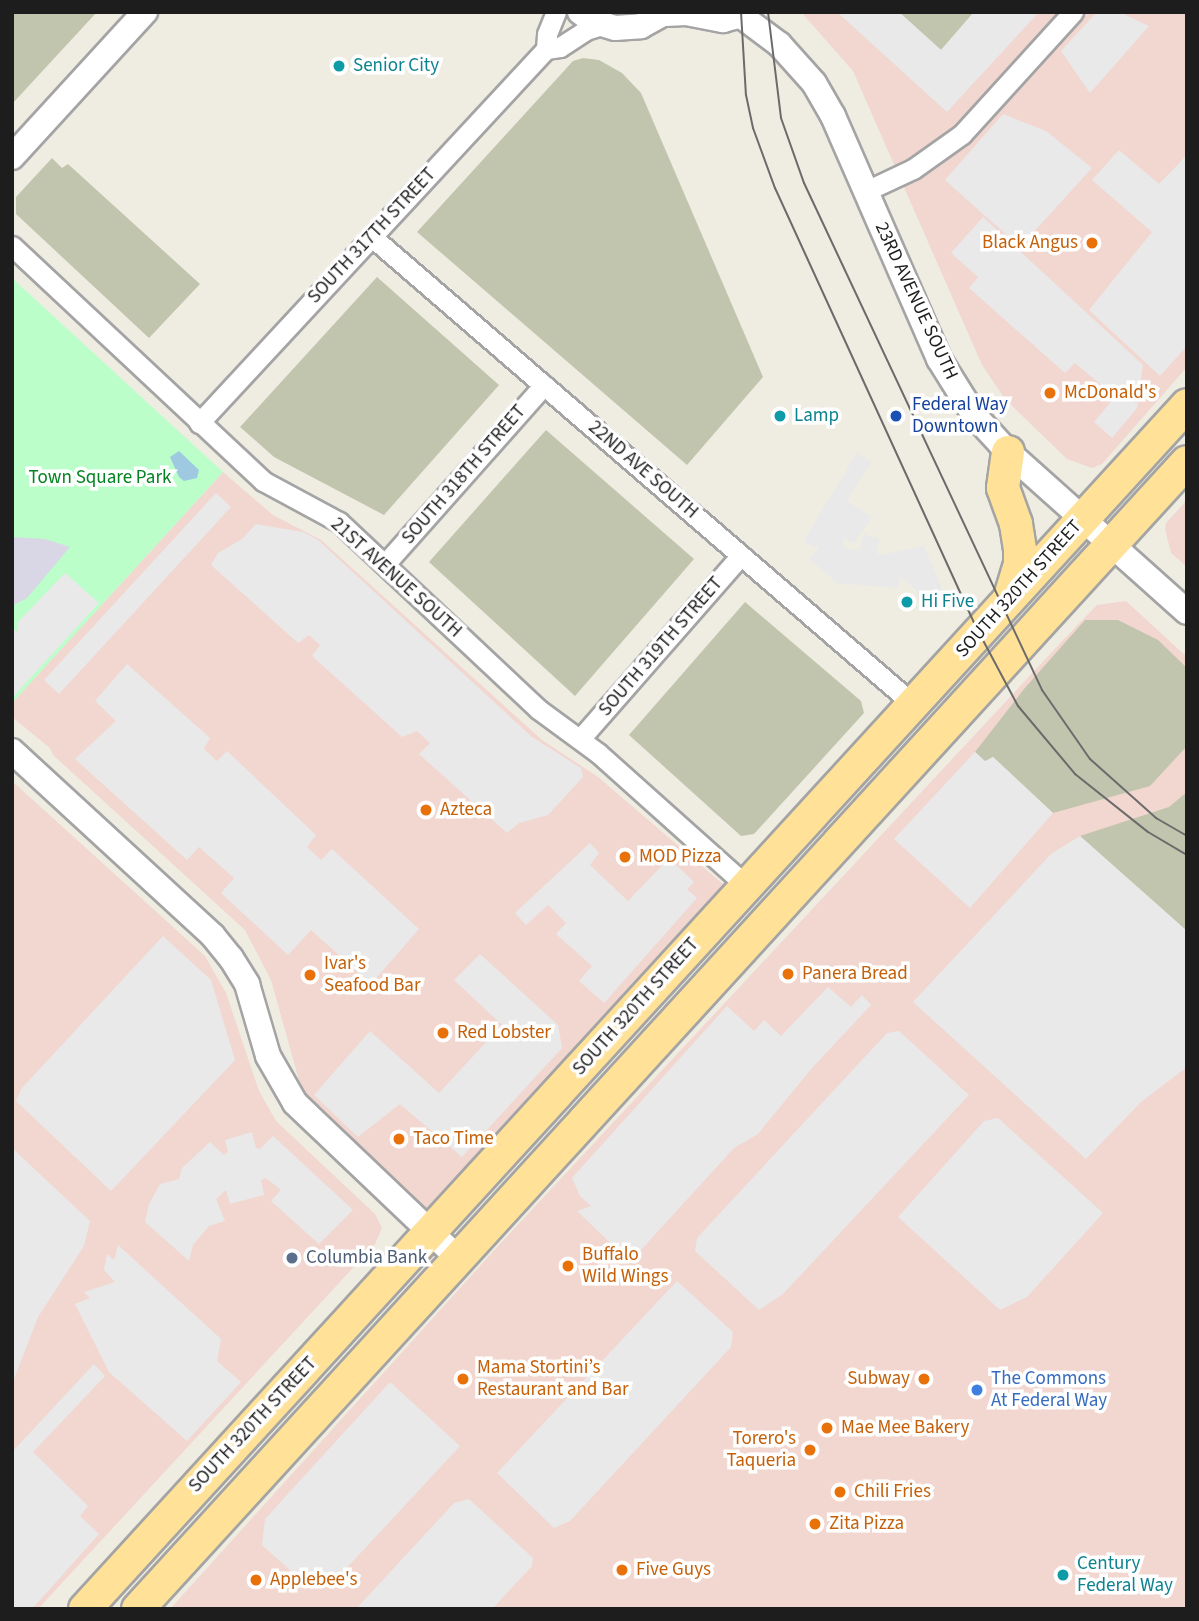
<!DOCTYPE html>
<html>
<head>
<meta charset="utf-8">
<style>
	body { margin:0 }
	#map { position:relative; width:1199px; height:1621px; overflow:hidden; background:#efede2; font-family:"Source Sans 3",sans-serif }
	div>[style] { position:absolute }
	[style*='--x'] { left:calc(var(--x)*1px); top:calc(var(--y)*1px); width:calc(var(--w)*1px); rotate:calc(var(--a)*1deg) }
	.commercial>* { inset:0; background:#f2d6d0 }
	.construction>* { inset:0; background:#c1c5ad }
	.park>* { inset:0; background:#bbfeca }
	.parking>* { inset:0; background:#e9e9e9 }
	.plaza>* { inset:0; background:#d9d7e5 }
	.water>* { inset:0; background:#9fc8e1 }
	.roads { filter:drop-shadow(2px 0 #a4a4a4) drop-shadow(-2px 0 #a4a4a4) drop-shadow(0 2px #a4a4a4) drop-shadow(0 -2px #a4a4a4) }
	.minor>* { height:19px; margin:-9.5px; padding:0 9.5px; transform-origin:9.5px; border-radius:9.5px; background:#fff }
	.tertiary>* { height:24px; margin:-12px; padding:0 12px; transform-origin:12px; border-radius:12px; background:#fff }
	.primary>* { height:32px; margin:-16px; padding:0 16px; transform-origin:16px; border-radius:16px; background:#ffe298 }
	.tram>* { height:2px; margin:-1px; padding:0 1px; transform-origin:1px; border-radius:1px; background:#6b6b6b }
	.dots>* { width:19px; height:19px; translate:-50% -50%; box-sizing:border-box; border:4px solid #fff; border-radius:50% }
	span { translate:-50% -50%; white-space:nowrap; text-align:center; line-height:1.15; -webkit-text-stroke:7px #fff; paint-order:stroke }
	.culture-label { font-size:19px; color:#0d838f }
	.left { translate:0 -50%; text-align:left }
	.street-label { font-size:19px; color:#1d1d1d }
	.food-label { font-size:19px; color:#c56008 }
	.right { translate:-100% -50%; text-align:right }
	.transit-label { font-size:19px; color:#164399 }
	.park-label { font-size:19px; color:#038421 }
	.service-label { font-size:19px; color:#4e5e75 }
	.shop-label { font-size:19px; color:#366cbe }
	.frame { position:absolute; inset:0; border:14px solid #1d1d1d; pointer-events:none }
</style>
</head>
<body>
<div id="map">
	<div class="commercial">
		<div style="clip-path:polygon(801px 12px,1187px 12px,1187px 367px,1102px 464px,1092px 468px,1067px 459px,1005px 399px,982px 365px,853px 71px)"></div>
		<div style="clip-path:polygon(223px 472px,273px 515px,321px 540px,542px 740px,598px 777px,730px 890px,430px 1213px,310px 1105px,302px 1091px,271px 980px,245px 930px,53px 755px,50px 748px,12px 717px,12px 703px)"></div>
		<div style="clip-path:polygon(1187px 500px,1187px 567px,1171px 553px,1165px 529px,1166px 523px)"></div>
		<div style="clip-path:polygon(1126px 601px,1187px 657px,1187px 1609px,170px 1609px,499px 1245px,1065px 638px,1097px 605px)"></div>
		<div style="clip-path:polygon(12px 781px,205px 956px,226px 993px,259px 1091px,276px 1121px,375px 1214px,382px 1228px,375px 1244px,38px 1609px,12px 1609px)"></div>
	</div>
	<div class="construction">
		<div style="clip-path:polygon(12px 12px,97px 12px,12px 104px)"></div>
		<div style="clip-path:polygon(899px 12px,974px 12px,941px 50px)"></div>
		<div style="clip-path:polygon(583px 58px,599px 60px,622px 73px,641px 93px,763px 377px,687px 465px,417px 232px,573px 61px)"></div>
		<div style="clip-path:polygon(52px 158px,62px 168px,68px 164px,200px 284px,149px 338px,16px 214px,16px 197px)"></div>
		<div style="clip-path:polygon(377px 277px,499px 385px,384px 515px,274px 457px,240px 427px)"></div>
		<div style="clip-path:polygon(546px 430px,694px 559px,575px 696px,429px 562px)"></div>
		<div style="clip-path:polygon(745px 602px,861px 701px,864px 713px,754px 834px,741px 836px,629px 735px)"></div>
		<div style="clip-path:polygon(1085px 620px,1118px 620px,1158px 640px,1187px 668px,1187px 746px,1150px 786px,1053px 813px,993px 757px,985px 762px,975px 752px,1024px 689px)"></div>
		<div style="clip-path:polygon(1187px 792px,1187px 931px,1080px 836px,1169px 807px)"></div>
	</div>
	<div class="park">
		<div style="clip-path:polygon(12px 278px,223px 472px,12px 703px)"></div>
	</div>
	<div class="parking">
		<div style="clip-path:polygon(837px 12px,899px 12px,941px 50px,974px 12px,1039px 12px,947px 112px)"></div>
		<div style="clip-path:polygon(1097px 12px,1119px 12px,1149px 26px,1090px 93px,1061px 51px)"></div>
		<div style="clip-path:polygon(1003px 114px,1046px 131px,1092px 168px,1020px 247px,945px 180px)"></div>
		<div style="clip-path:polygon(1119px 150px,1159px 184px,1187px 155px,1187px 346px,1160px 376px,1089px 310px,1152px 232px,1092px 180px)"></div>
		<div style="clip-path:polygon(983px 217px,1143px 365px,1137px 408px,1112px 438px,1094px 422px,1115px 397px,1075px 363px,1065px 373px,969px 288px,978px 277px,951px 253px)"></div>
		<div style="clip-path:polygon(857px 453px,871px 462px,847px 501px,872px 517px,854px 543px,844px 538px,843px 545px,847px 549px,859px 550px,864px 534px,880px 539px,876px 552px,880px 555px,924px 546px,945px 596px,920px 604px,916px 590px,900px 576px,898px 588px,837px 583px,809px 559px,819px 548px,803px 542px)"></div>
		<div style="clip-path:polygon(216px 493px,231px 507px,59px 694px,44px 680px)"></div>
		<div style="clip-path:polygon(256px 524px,303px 532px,318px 540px,532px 737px,581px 768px,583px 777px,548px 815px,519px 823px,507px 833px,419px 754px,430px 743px,417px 731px,402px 737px,312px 656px,320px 645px,309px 635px,298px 643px,211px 565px,218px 553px,242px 539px)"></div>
		<div style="clip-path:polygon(65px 573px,99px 603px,13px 697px,12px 628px,18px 632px,18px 622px)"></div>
		<div style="clip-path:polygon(127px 664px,210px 738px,204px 749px,217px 761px,227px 751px,316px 835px,307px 847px,321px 860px,332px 849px,419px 929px,371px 984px,311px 930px,288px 955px,221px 893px,234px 878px,199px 847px,187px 860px,75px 759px,116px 721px,95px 701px)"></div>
		<div style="clip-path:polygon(975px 752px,985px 761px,993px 757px,1053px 813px,970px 908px,894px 839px)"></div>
		<div style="clip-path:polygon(1080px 836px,1187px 931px,1187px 1067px,1141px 1102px,1086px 1159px,913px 1002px,1051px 854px)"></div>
		<div style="clip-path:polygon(590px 843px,599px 853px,590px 865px,628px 901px,669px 858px,694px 882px,687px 889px,697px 898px,604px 1003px,579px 981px,592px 966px,556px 934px,566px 923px,548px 905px,526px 925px,515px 913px)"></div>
		<div style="clip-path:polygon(163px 936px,211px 980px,235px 1060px,111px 1191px,16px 1101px,22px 1088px)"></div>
		<div style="clip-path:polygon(480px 954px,558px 1025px,562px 1048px,462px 1157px,400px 1104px,358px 1137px,314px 1095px,370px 1031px,439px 1093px,502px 1025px,454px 980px)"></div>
		<div style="clip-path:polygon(828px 987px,851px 1007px,862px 995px,871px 1005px,812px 1068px,758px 1134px,734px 1148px,640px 1251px,624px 1256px,577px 1211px,591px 1206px,580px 1196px,572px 1178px,727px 1006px,754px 1031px,764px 1020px,781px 1036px)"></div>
		<div style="clip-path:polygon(899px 1031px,969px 1095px,783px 1294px,759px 1310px,695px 1251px,697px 1238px,887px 1033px)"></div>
		<div style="clip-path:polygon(998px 1118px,1103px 1213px,1027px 1297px,1000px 1310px,898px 1217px,984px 1121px)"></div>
		<div style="clip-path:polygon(252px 1132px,256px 1148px,260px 1149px,273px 1136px,353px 1210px,319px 1244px,271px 1201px,281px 1190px,266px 1178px,261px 1180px,264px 1195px,230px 1204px,226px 1190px,216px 1199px,225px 1221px,209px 1226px,193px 1245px,189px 1261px,145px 1222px,149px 1204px,160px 1184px,179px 1179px,182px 1168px,210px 1142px,224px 1155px,228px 1152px,225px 1140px)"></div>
		<div style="clip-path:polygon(12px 1148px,90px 1221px,84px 1246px,38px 1317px,12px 1384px)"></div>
		<div style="clip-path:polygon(118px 1245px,221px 1339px,217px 1361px,241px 1382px,187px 1441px,109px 1372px,75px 1304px,90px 1298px,84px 1292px,115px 1282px,104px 1270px,107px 1254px,114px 1260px)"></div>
		<div style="clip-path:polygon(677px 1281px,733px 1332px,731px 1347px,570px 1521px,554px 1528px,497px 1473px)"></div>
		<div style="clip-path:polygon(94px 1364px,105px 1376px,33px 1452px,88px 1506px,80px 1516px,99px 1534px,32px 1609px,12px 1609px,12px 1452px)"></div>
		<div style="clip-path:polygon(390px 1382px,460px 1446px,329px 1587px,316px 1577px,312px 1590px,262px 1545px,265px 1519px)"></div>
		<div style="clip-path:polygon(469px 1499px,533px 1558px,532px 1566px,492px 1609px,356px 1609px,454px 1503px)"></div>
	</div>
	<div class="plaza">
		<div style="clip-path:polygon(12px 537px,45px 539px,70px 547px,27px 598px,12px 606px)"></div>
	</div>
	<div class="water">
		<div style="clip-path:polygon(179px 451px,199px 470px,197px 478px,184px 481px,179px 477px,170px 457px)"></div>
	</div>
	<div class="roads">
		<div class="minor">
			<div style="--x:546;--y:49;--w:15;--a:-86"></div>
			<div style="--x:547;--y:34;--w:24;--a:-68"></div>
			<div style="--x:866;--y:191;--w:52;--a:-25.1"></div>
			<div style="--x:913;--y:169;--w:60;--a:-35.5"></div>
			<div style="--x:962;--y:134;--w:165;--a:-47.7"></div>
			<div style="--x:372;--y:237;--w:715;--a:40.8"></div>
			<div style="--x:12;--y:246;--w:344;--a:43.1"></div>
			<div style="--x:263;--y:481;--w:86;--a:28.3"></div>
			<div style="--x:339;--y:522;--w:273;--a:43.2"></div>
			<div style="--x:538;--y:709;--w:74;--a:36.3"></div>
			<div style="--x:598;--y:753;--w:200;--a:41.8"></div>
			<div style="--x:199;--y:423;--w:510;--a:-47.14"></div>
			<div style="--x:546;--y:49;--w:14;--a:-8"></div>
			<div style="--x:560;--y:47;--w:31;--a:-33"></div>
			<div style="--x:586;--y:30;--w:17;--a:-17"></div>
			<div style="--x:385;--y:564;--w:239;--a:-48.4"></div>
			<div style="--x:580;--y:739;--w:244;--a:-48.8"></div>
		</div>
		<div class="tertiary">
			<div style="--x:580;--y:12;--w:15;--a:37"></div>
			<div style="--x:592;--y:21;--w:24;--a:17"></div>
			<div style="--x:615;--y:28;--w:26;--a:-4"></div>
			<div style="--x:641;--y:26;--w:29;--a:-29"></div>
			<div style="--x:736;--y:12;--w:54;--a:36.7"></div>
			<div style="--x:779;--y:44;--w:52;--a:48.1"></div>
			<div style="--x:814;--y:83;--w:38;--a:60"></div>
			<div style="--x:833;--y:116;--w:265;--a:66.4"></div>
			<div style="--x:939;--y:359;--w:66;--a:58"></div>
			<div style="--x:974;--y:415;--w:50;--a:47.4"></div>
			<div style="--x:1008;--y:452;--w:240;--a:41.8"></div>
			<div style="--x:665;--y:14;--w:21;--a:-3"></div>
			<div style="--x:686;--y:13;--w:38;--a:11"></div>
			<div style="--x:723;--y:20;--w:16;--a:-15"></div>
			<div style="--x:12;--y:157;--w:197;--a:-47.5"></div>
			<div style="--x:12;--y:751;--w:273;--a:42.6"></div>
			<div style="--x:213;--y:936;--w:28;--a:51"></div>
			<div style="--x:231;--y:958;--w:31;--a:58"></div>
			<div style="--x:247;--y:984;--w:75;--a:73.7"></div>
			<div style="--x:268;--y:1056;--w:54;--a:60.1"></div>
			<div style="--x:295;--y:1103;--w:225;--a:43.6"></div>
		</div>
		<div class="primary">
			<div style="--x:1008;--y:452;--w:36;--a:98"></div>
			<div style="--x:1003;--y:488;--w:38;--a:70"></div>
			<div style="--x:1016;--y:524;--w:26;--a:81"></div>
			<div style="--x:1020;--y:550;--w:14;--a:90"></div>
			<div style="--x:1020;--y:564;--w:31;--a:107"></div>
			<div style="--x:85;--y:1609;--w:1632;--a:-47.53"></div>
			<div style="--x:138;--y:1609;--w:1554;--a:-47.56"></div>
		</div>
	</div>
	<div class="tram">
		<div style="--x:741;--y:12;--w:83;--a:86.6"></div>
		<div style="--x:746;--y:95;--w:34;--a:78"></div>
		<div style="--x:753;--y:128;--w:64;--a:69.9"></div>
		<div style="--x:775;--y:188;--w:485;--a:65.4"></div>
		<div style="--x:977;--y:629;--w:87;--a:62"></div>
		<div style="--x:1018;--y:706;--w:89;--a:50"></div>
		<div style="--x:1075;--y:774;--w:93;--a:38.5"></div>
		<div style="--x:1148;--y:832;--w:45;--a:30.5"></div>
		<div style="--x:768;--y:12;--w:107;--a:83"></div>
		<div style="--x:781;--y:118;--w:69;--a:70.5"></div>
		<div style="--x:804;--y:183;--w:560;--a:64.85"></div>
		<div style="--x:1042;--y:690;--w:84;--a:55.2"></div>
		<div style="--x:1090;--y:759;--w:89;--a:41.8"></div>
		<div style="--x:1156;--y:818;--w:36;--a:30"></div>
	</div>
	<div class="dots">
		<div style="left:339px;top:66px;background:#0f9aa8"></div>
		<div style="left:1092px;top:243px;background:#e8710a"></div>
		<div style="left:1050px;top:393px;background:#e8710a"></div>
		<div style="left:780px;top:416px;background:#0f9aa8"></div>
		<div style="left:896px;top:416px;background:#1a4fb4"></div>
		<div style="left:907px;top:602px;background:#0f9aa8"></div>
		<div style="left:426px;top:810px;background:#e8710a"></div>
		<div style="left:625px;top:857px;background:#e8710a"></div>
		<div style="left:788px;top:974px;background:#e8710a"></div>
		<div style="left:310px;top:975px;background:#e8710a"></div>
		<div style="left:443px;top:1033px;background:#e8710a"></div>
		<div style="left:399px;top:1139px;background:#e8710a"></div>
		<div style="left:292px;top:1258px;background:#5c6f8a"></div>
		<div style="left:568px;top:1266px;background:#e8710a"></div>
		<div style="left:463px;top:1379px;background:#e8710a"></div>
		<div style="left:924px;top:1379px;background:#e8710a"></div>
		<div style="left:977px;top:1390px;background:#3f7fe0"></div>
		<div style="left:827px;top:1428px;background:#e8710a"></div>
		<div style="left:810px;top:1450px;background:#e8710a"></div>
		<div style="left:840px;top:1492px;background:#e8710a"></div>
		<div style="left:815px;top:1524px;background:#e8710a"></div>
		<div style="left:622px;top:1570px;background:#e8710a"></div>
		<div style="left:1063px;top:1575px;background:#0f9aa8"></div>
		<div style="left:256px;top:1580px;background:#e8710a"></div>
	</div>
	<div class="culture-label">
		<span class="left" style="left:353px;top:66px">Senior City</span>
		<span class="left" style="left:794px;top:416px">Lamp</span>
		<span class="left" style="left:921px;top:602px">Hi Five</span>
		<span class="left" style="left:1077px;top:1575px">Century<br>Federal Way</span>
	</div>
	<div class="street-label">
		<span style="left:372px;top:236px;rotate:-47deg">SOUTH 317TH STREET</span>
		<span style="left:916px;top:301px;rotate:65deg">23RD AVENUE SOUTH</span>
		<span style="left:643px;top:470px;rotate:41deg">22ND AVE SOUTH</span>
		<span style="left:464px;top:475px;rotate:-49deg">SOUTH 318TH STREET</span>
		<span style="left:396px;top:578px;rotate:42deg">21ST AVENUE SOUTH</span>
		<span style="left:1019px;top:589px;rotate:-48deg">SOUTH 320TH STREET</span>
		<span style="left:661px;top:647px;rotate:-49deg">SOUTH 319TH STREET</span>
		<span style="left:636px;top:1007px;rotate:-48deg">SOUTH 320TH STREET</span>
		<span style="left:253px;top:1425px;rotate:-47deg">SOUTH 320TH STREET</span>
	</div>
	<div class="food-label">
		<span class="right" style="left:1078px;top:243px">Black Angus</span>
		<span class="left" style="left:1064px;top:393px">McDonald's</span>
		<span class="left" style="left:440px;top:810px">Azteca</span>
		<span class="left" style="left:639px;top:857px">MOD Pizza</span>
		<span class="left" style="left:324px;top:975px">Ivar's<br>Seafood Bar</span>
		<span class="left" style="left:802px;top:974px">Panera Bread</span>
		<span class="left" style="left:457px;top:1033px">Red Lobster</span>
		<span class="left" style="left:413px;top:1139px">Taco Time</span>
		<span class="left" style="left:582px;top:1266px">Buffalo<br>Wild Wings</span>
		<span class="left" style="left:477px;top:1379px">Mama Stortini’s<br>Restaurant and Bar</span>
		<span class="right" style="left:910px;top:1379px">Subway</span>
		<span class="left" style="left:841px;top:1428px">Mae Mee Bakery</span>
		<span class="right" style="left:796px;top:1450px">Torero's<br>Taqueria</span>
		<span class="left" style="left:854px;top:1492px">Chili Fries</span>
		<span class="left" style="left:829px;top:1524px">Zita Pizza</span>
		<span class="left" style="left:636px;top:1570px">Five Guys</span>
		<span class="left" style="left:270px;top:1580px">Applebee's</span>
	</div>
	<div class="transit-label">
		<span class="left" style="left:912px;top:416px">Federal Way<br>Downtown</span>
	</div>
	<div class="park-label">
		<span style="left:100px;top:478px">Town Square Park</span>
	</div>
	<div class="service-label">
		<span class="left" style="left:306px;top:1258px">Columbia Bank</span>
	</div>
	<div class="shop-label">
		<span class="left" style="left:991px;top:1390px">The Commons<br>At Federal Way</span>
	</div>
	<div class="frame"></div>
</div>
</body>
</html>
